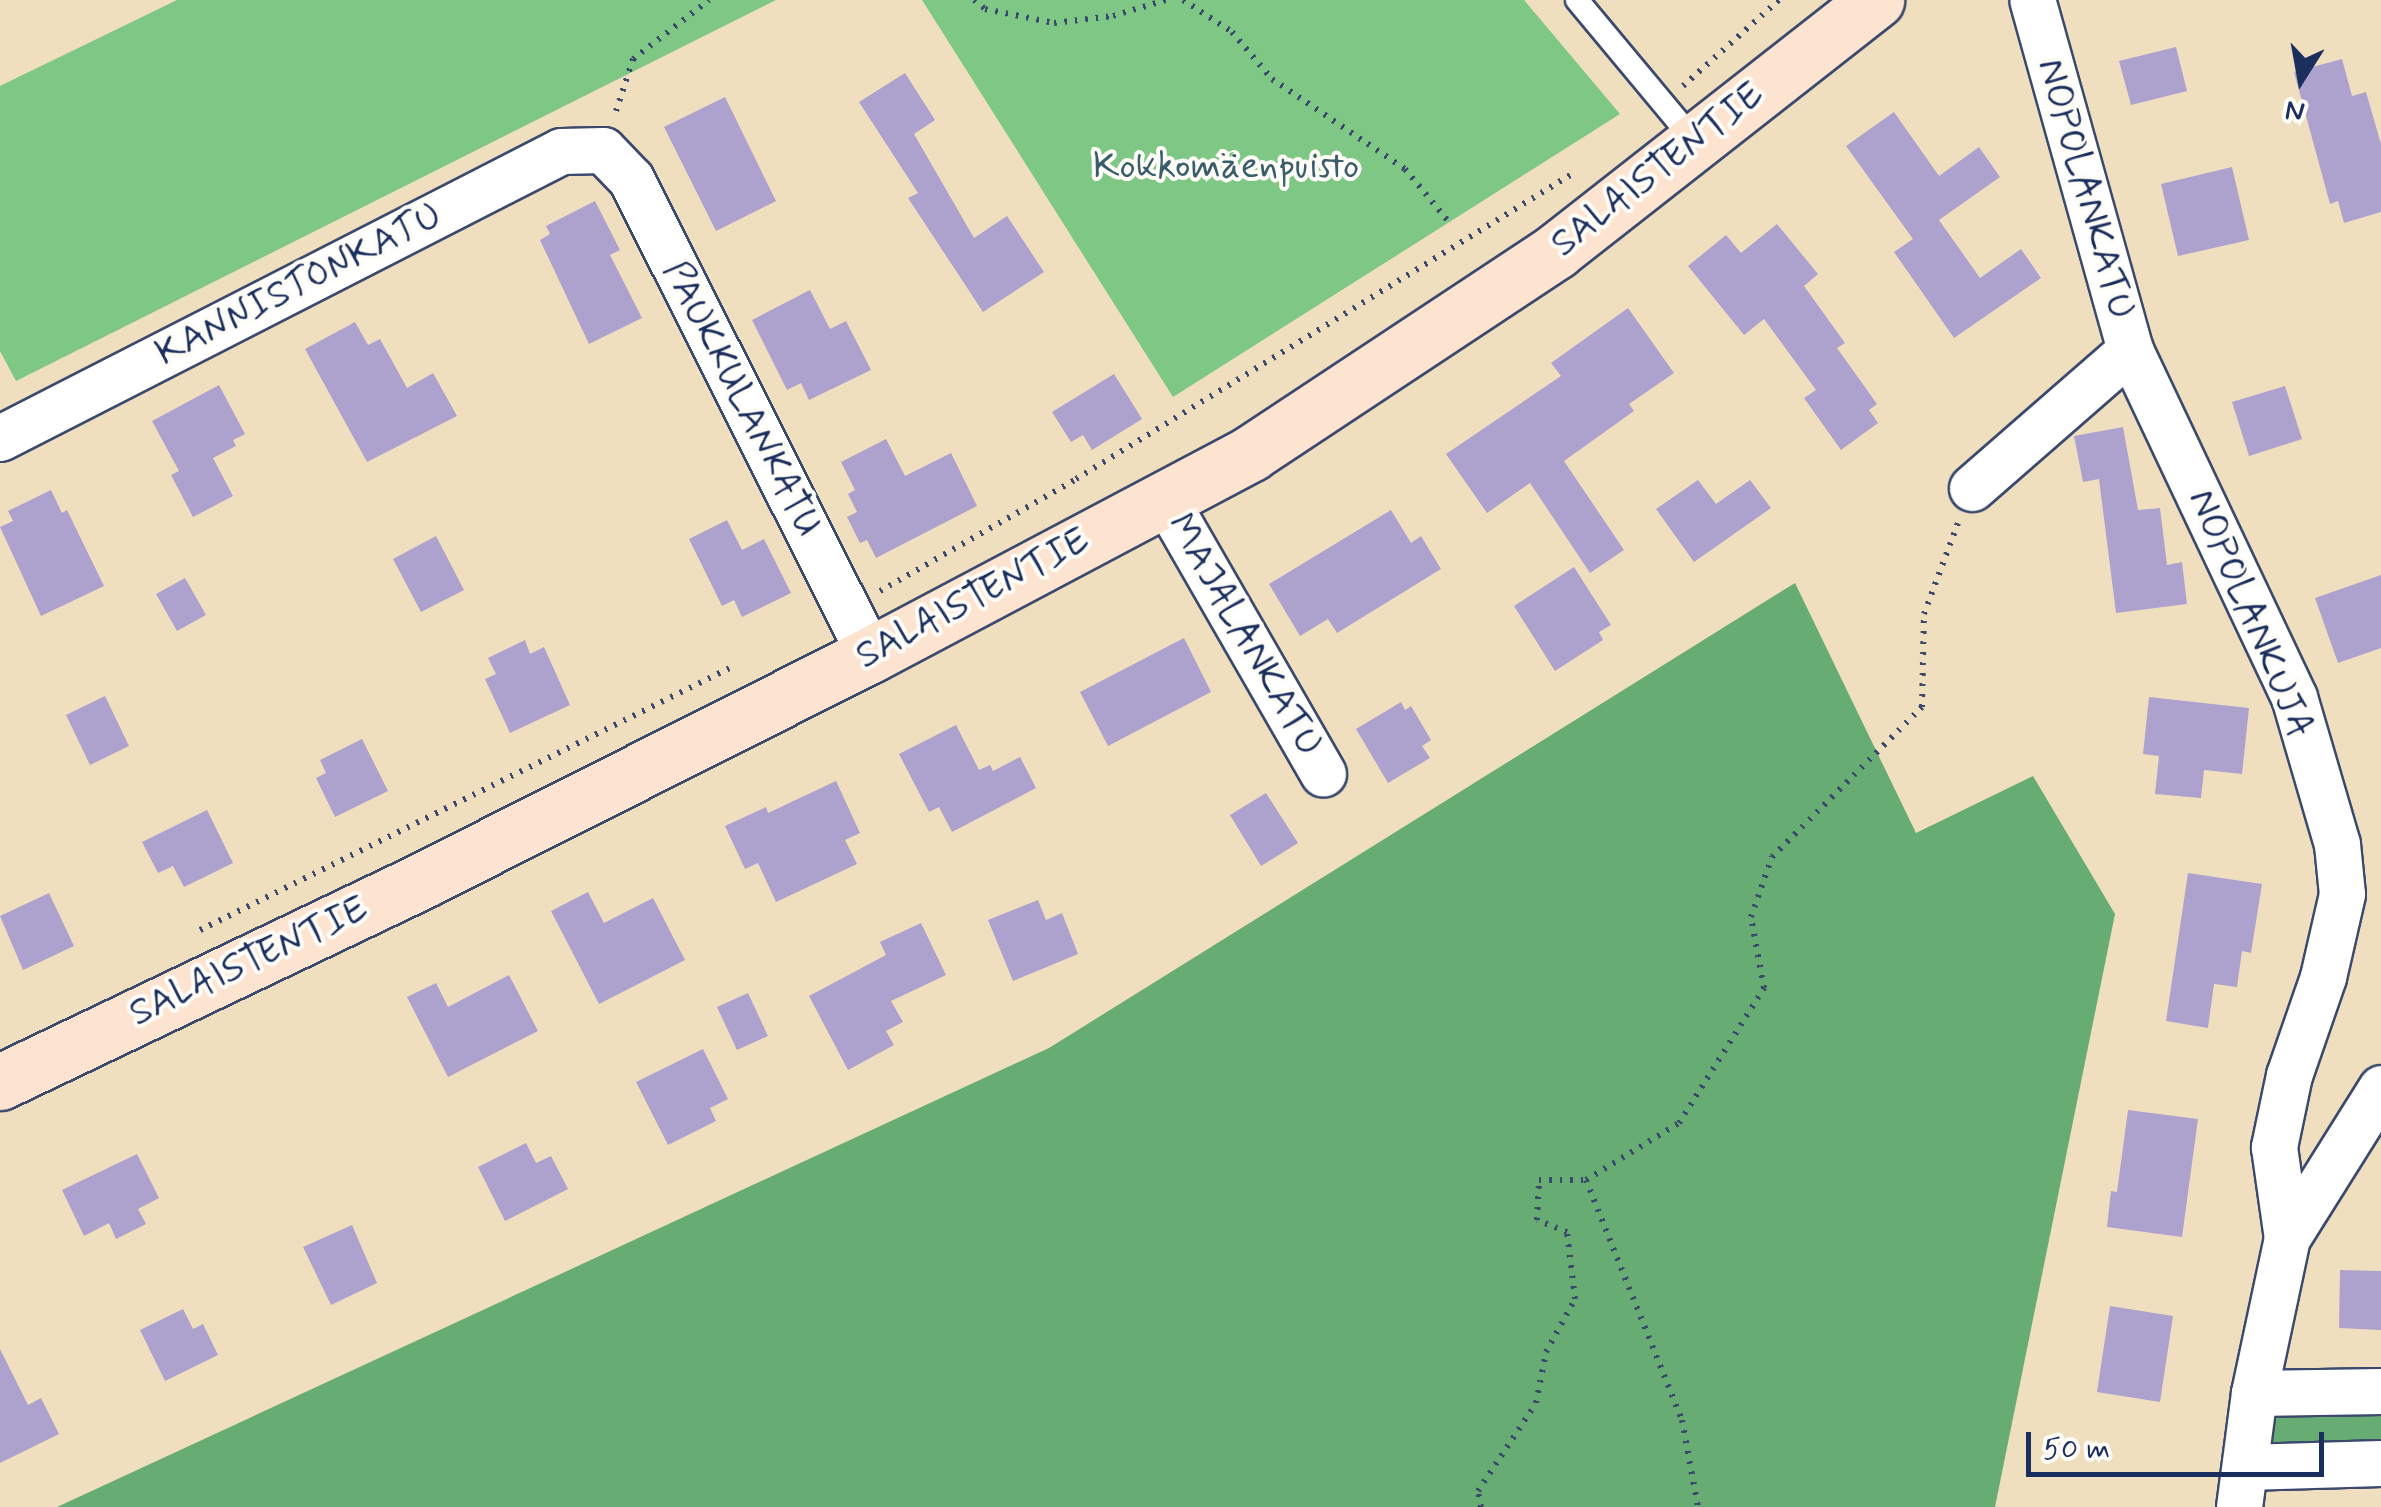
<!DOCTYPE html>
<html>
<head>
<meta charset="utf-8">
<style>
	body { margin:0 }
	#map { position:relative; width:2381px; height:1507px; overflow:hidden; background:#efdfbf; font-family:Mynerve,sans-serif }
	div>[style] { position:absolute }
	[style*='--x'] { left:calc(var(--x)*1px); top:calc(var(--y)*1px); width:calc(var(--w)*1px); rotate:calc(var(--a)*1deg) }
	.green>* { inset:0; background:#7fc784 }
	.forest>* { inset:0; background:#67ac72 }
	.building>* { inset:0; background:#ada2cd }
	.path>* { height:6px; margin-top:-3px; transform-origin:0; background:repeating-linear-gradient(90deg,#3b496d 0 2.5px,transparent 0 10.5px) }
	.roads { filter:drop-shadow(2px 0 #3b496d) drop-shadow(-2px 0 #3b496d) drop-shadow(0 2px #3b496d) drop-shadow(0 -2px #3b496d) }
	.lane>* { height:22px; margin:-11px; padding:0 11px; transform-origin:11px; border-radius:11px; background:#fff }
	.street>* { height:45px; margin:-22.5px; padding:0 22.5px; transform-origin:22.5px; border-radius:22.5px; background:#fff }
	.secondary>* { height:55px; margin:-27.5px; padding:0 27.5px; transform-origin:27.5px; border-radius:27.5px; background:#fde4d1 }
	span { translate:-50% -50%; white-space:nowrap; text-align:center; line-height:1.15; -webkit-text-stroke:8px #fdfcf7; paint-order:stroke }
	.park-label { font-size:38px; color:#395d69 }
	.street-label { font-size:38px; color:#1b2f5e }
	.north { position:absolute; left:2251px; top:30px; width:100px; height:100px; -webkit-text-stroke:8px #fdfcf7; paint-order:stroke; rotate:191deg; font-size:28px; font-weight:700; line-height:40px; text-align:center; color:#1b2f5e }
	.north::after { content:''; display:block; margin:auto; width:35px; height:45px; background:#1b2f5e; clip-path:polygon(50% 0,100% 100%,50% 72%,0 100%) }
	.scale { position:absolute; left:2026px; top:1432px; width:298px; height:45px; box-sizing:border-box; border:5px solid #1b2f5e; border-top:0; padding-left:12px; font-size:30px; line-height:35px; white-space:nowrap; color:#1b2f5e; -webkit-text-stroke:8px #fdfcf7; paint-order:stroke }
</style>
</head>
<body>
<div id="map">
	<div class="green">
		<div style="clip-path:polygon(177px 0,776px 0,16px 381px,0 351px,0 86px)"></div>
		<div style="clip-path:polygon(922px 0,1524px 0,1620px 114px,1173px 397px)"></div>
	</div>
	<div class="forest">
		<div style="clip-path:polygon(1795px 583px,1916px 833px,2033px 776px,2115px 914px,1995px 1507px,57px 1507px,1049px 1048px)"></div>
		<div style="clip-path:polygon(2381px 1399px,2381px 1455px,2253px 1460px,2260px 1401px)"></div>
	</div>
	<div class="building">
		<div style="clip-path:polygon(2176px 47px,2187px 91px,2131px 105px,2119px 61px)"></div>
		<div style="clip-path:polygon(2342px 59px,2352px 96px,2366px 92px,2381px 144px,2381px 212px,2344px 223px,2338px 201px,2330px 204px,2294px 72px)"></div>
		<div style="clip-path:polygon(905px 73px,935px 120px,914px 134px,974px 238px,1007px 216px,1044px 272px,983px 312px,908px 198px,918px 193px,859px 102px)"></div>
		<div style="clip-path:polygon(725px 97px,776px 201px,716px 231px,664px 127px)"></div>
		<div style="clip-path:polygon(1894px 112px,1939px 176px,1979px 147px,2000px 177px,1939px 220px,1980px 278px,2021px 249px,2041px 278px,1954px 338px,1894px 252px,1913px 239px,1846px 146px)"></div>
		<div style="clip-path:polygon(2232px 167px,2249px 240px,2178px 256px,2161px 184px)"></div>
		<div style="clip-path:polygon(595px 201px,620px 250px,610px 255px,642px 318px,589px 344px,540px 240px,550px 234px,546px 226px)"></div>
		<div style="clip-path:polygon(1777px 224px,1818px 274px,1804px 286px,1845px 343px,1837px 348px,1877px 404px,1869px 410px,1878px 423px,1841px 450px,1804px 398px,1816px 390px,1764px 319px,1744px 335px,1688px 266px,1726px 235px,1741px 253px)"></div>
		<div style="clip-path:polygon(810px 290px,830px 329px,846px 321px,871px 370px,809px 400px,801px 383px,787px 390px,752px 320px)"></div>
		<div style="clip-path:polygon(1628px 308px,1674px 373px,1629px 404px,1634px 411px,1564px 461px,1624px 550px,1590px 573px,1530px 483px,1487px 513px,1446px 454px,1561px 376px,1551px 363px)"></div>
		<div style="clip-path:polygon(355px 322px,368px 345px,380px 339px,407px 388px,433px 373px,457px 416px,367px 462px,305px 349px)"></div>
		<div style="clip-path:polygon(1114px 374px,1142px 419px,1092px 450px,1083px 435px,1071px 442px,1052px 412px)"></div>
		<div style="clip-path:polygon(219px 385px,245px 434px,233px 440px,236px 446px,213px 458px,233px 496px,193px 517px,171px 475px,179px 471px,152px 421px)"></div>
		<div style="clip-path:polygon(2285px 386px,2302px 439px,2249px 456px,2232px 402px)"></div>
		<div style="clip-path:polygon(2123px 427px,2138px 510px,2160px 508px,2167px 565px,2182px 562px,2187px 604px,2116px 613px,2099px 479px,2083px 482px,2074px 436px)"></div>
		<div style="clip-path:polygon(886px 439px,905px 476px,951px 453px,977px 506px,876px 558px,867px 540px,860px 543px,847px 517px,857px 512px,848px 494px,855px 490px,841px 462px)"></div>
		<div style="clip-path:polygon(1698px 480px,1716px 504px,1750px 480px,1771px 508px,1694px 562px,1656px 509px)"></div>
		<div style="clip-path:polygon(51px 490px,62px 513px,67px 510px,104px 586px,41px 616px,0 527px,13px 521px,8px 511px)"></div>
		<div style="clip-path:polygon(1391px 510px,1411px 543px,1421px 536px,1441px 569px,1337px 633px,1328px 619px,1300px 636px,1269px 584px)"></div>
		<div style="clip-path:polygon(727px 520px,742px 550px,764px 539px,791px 593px,742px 617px,734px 600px,722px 606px,689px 539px)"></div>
		<div style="clip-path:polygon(436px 536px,464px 590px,421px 612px,393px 559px)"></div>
		<div style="clip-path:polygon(1574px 567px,1611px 625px,1599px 632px,1603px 640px,1555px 671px,1514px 606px)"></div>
		<div style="clip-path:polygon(2381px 575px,2381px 648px,2338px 663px,2315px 598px)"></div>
		<div style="clip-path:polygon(185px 578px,206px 615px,177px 631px,156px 594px)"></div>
		<div style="clip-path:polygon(1184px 638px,1211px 692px,1108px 746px,1080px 692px)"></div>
		<div style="clip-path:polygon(525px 640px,530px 654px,544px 647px,570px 705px,510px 733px,485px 679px,496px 674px,488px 658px)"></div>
		<div style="clip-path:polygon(105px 696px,129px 746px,90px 765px,66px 715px)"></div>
		<div style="clip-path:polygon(2149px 697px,2249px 708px,2242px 774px,2204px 770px,2201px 798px,2155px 794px,2159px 756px,2143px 754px)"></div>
		<div style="clip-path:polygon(1401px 702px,1405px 710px,1411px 706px,1431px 740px,1422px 746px,1430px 758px,1388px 783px,1356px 729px)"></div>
		<div style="clip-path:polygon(956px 725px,979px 770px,990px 765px,993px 771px,1020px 757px,1036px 788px,952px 832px,939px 807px,929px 812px,899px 754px)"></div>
		<div style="clip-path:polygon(362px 739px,388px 791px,335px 817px,316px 778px,326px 773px,320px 760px)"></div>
		<div style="clip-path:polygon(836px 781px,860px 833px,845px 840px,857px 864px,776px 902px,758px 863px,745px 869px,725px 826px,766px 807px,768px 813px)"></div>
		<div style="clip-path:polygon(1266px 793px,1298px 843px,1261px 866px,1230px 815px)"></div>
		<div style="clip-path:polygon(207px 810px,233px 863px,184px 887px,173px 866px,158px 873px,142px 842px)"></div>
		<div style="clip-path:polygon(2188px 873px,2262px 884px,2251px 953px,2242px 951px,2237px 987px,2214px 984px,2208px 1028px,2166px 1021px)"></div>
		<div style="clip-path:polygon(588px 892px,604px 923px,653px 898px,685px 960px,599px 1004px,551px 911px)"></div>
		<div style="clip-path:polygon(49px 893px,74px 946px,23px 970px,0 916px)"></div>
		<div style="clip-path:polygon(1038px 900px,1046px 920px,1062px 913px,1078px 954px,1013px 981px,988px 920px)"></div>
		<div style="clip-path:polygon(921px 923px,946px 975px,891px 1001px,903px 1022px,886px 1031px,894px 1045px,848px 1070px,809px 996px,886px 955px,880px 942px)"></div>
		<div style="clip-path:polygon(509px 975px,538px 1031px,448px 1077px,407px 997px,436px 983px,448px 1007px)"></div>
		<div style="clip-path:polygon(748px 993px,768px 1036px,737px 1050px,717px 1007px)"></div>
		<div style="clip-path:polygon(703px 1049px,728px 1099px,710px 1108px,716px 1121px,668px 1145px,636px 1082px)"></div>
		<div style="clip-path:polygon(2128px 1110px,2198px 1119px,2182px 1237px,2107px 1227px,2111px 1191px,2117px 1192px)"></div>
		<div style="clip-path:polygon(526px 1143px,536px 1163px,551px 1156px,568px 1189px,505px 1221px,478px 1167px)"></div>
		<div style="clip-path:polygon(137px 1154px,159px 1198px,138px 1209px,146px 1224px,116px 1239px,109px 1223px,84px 1236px,62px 1190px)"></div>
		<div style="clip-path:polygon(352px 1225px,377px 1283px,331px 1305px,303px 1247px)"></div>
		<div style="clip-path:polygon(2340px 1270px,2381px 1271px,2381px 1330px,2339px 1328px)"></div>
		<div style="clip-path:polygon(2110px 1306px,2173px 1316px,2160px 1402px,2097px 1392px)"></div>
		<div style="clip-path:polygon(183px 1309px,193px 1329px,203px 1324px,218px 1355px,165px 1381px,140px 1330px)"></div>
		<div style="clip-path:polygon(0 1349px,28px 1405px,41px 1398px,59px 1434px,0 1463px)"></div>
	</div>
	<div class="path">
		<div style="--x:974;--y:0;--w:14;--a:39"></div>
		<div style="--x:985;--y:9;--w:70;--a:11.5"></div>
		<div style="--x:1054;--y:23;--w:59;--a:-6.8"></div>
		<div style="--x:1113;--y:16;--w:55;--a:-16.8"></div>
		<div style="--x:1183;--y:0;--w:59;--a:33.1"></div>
		<div style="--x:1232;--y:32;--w:62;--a:49.6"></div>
		<div style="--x:1272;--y:79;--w:161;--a:34.1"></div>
		<div style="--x:1405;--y:169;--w:69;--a:50.3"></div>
		<div style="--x:1683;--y:86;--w:129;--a:-41.9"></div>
		<div style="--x:616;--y:111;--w:55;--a:-71.9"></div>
		<div style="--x:633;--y:59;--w:96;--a:-37.8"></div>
		<div style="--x:880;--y:591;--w:226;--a:-29.7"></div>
		<div style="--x:1076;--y:479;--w:582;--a:-31.59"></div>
		<div style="--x:200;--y:930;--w:593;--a:-26.31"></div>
		<div style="--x:1586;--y:1180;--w:258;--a:68.2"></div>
		<div style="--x:1682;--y:1420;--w:88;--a:79.6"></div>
		<div style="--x:1481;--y:1507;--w:16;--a:-101"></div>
		<div style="--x:1478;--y:1491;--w:105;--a:-56.6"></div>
		<div style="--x:1536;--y:1403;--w:52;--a:-78.9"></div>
		<div style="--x:1546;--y:1352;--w:60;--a:-61.3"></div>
		<div style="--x:1575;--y:1299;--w:67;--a:-96.8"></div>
		<div style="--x:1567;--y:1232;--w:32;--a:-158"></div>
		<div style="--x:1537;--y:1220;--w:40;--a:-87.1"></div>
		<div style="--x:1539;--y:1180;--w:47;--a:0"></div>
		<div style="--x:1586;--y:1180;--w:109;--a:-31.5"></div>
		<div style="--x:1679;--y:1123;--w:160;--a:-57.8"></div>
		<div style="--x:1764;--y:988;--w:72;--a:-100.4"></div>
		<div style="--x:1751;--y:917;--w:64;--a:-70.7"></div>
		<div style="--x:1772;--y:857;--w:212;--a:-45"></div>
		<div style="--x:1922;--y:707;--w:93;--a:-88.8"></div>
		<div style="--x:1924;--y:614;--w:97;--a:-69.5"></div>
	</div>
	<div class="roads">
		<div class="lane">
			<div style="--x:1577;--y:0;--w:186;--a:50.2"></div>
		</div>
		<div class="street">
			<div style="--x:2130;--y:350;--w:384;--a:64.7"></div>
			<div style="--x:2294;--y:697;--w:153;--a:73.7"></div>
			<div style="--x:2337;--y:844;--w:50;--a:84.3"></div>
			<div style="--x:2342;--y:894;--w:85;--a:102.9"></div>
			<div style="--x:2323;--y:977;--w:104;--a:109.1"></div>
			<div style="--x:2289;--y:1075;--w:74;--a:101.8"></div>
			<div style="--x:2274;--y:1147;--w:92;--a:81.9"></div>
			<div style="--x:0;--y:438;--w:630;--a:-27.09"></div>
			<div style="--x:561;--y:151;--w:42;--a:-1.4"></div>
			<div style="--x:603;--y:150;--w:40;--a:46"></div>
			<div style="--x:631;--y:179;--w:533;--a:63.34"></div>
			<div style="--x:1972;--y:488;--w:210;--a:-41.1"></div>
			<div style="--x:2130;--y:350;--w:363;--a:-105.6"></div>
			<div style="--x:1164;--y:497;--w:319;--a:60.1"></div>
			<div style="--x:2254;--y:1393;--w:127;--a:-0.9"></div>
			<div style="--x:2245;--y:1467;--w:136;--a:-1.7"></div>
			<div style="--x:2239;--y:1507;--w:115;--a:-82.5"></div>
			<div style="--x:2254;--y:1393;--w:158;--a:-78"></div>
			<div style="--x:2287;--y:1238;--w:177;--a:-57.9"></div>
		</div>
		<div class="secondary">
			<div style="--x:0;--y:1082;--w:467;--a:-25.5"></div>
			<div style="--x:421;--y:881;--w:503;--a:-26.72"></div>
			<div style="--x:870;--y:655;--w:431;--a:-27.9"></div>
			<div style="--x:1251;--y:453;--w:366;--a:-33.5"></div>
			<div style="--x:1556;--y:251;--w:407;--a:-38.1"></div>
		</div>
	</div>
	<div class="park-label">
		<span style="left:1226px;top:167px">Kokkomäenpuisto</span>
	</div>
	<div class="street-label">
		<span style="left:1658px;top:170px;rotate:-38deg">SALAISTENTIE</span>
		<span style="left:2085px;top:189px;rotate:74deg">NOPOLANKATU</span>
		<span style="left:299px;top:285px;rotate:-27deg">KANNISTONKATU</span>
		<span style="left:741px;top:399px;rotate:63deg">PAUKKULANKATU</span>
		<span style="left:973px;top:599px;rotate:-28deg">SALAISTENTIE</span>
		<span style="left:2250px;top:614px;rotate:67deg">NOPOLANKUJA</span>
		<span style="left:1244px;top:635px;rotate:60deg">MAJALANKATU</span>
		<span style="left:249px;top:962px;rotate:-25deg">SALAISTENTIE</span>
	</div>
	<div class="north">N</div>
	<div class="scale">50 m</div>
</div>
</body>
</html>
